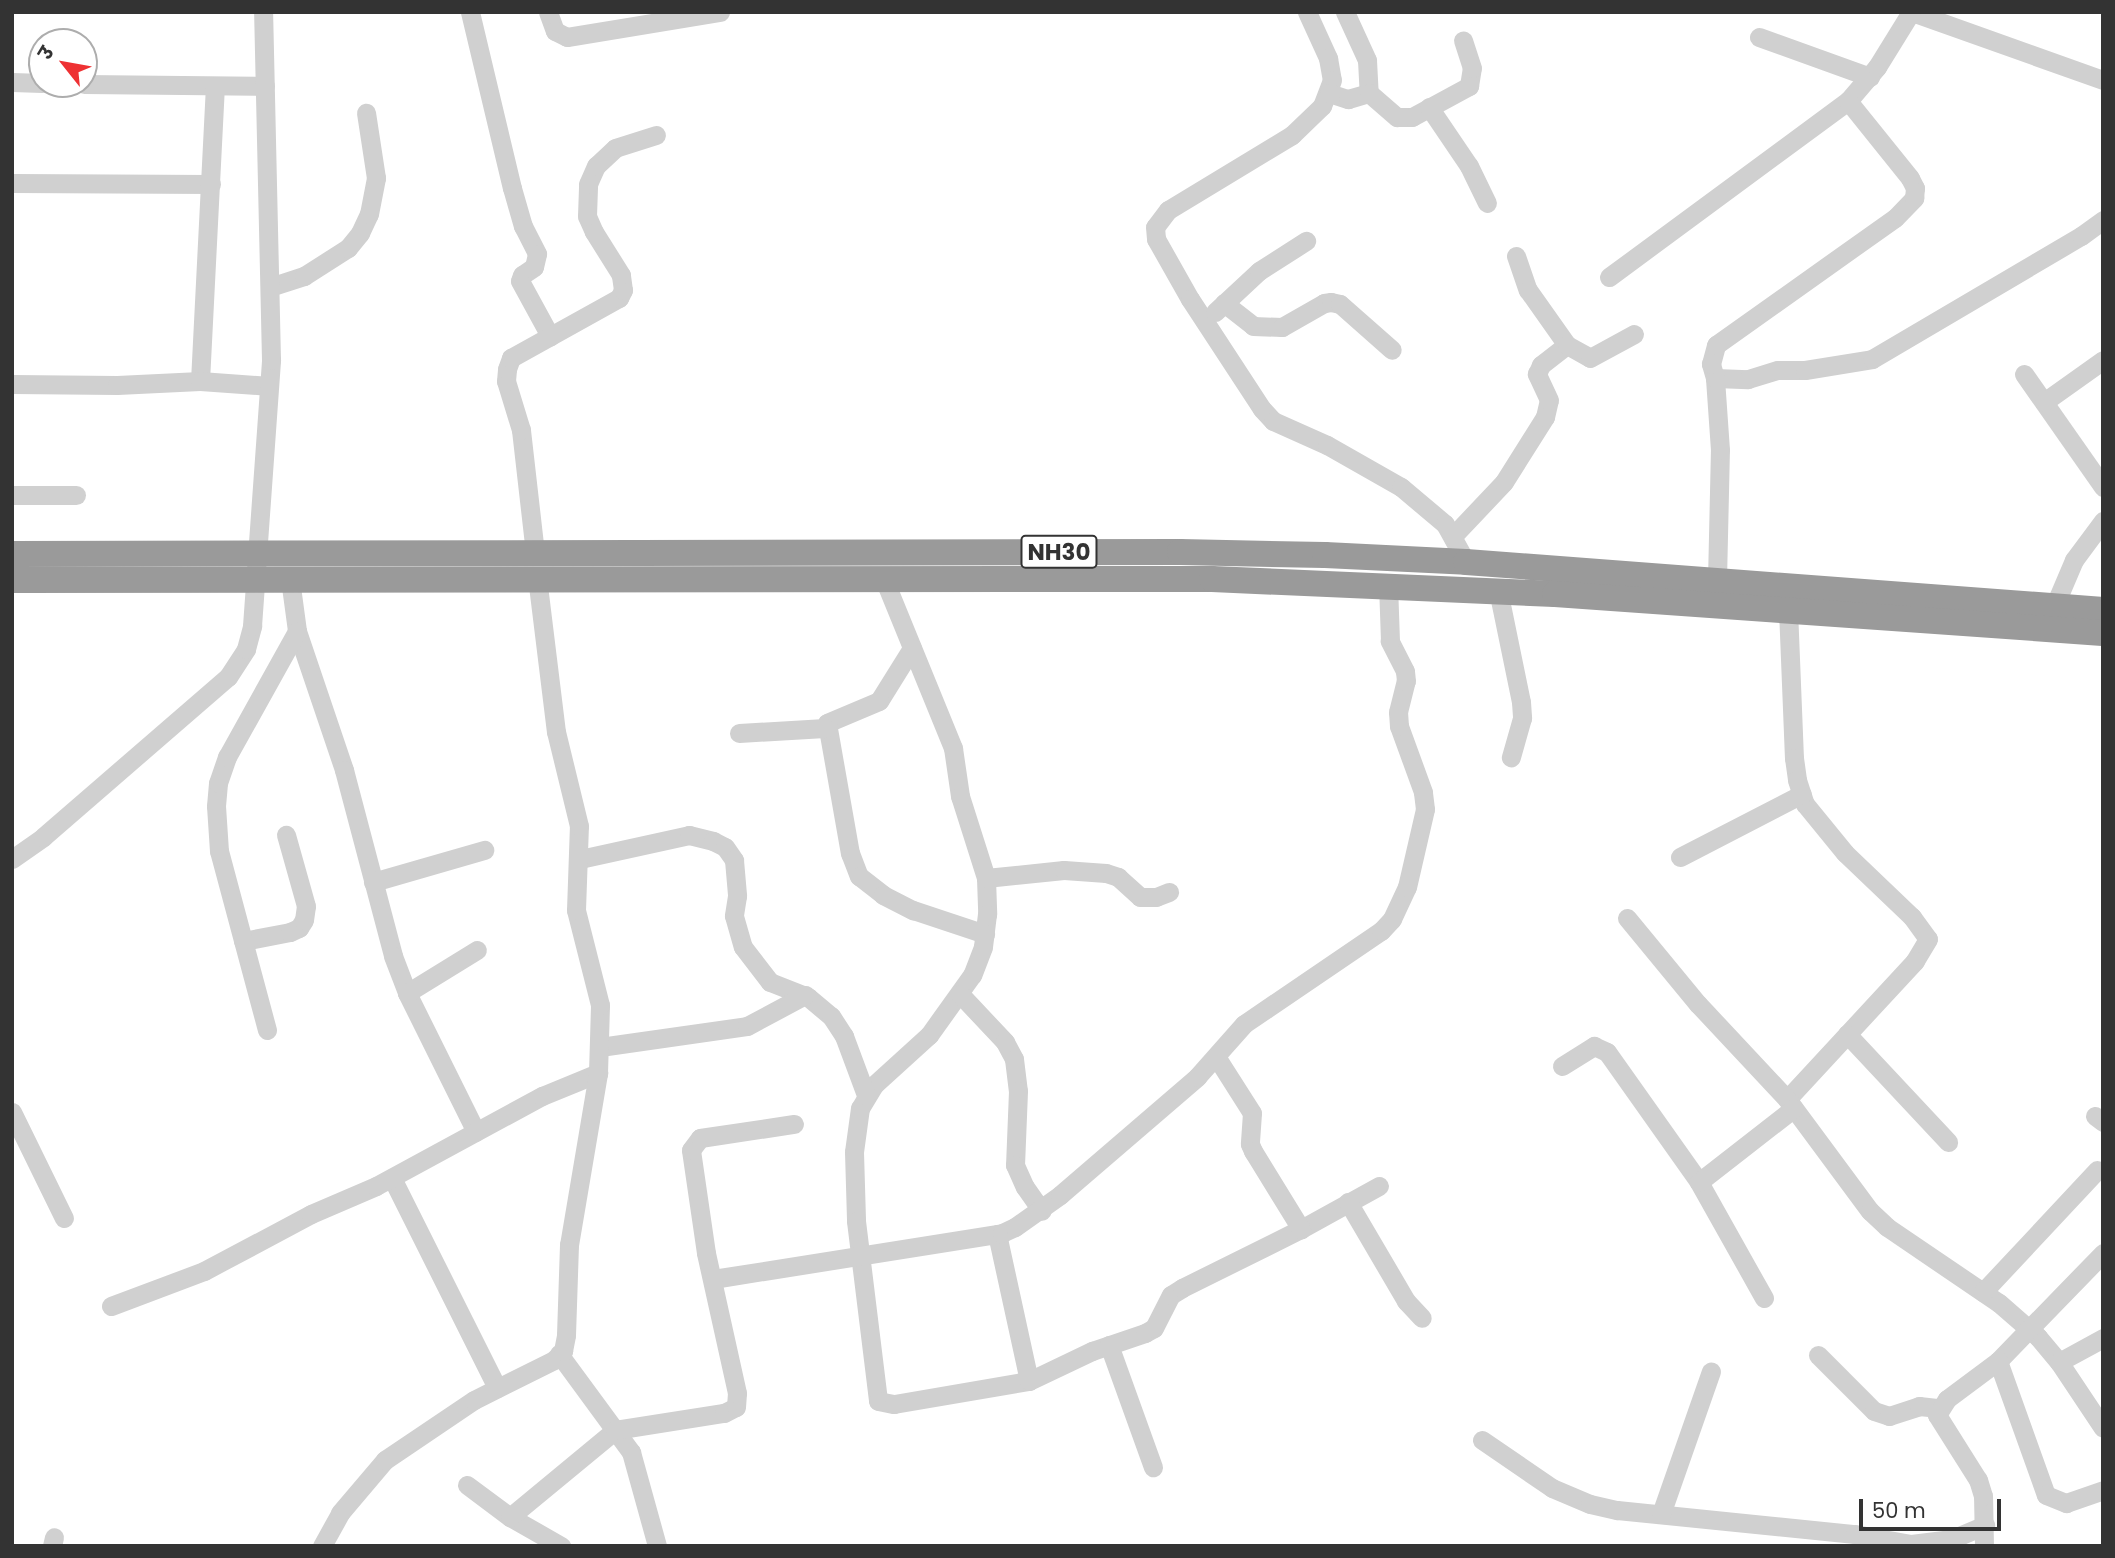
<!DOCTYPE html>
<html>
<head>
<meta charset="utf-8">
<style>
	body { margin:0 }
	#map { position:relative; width:2115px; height:1558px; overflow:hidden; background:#fff; font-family:Poppins,"Noto Sans Devanagari",sans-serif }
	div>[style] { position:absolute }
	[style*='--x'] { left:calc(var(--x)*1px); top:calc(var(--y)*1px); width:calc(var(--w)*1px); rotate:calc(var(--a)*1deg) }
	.minor>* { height:19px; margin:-9.5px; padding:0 9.5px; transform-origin:9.5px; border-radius:9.5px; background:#d0d0d0 }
	.highway>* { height:26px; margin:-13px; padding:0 13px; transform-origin:13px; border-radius:13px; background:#9a9a9a }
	span { translate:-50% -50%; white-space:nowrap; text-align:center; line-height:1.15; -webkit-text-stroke:7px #fff; paint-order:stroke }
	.shield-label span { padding:2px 5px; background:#fff; border:2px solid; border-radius:5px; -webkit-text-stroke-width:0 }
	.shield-label { font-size:23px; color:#333; font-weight:700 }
	.frame { position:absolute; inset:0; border:14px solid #333; pointer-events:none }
	.north { position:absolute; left:28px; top:28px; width:70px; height:70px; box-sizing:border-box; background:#fff; border:2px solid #adadad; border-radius:50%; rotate:301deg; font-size:19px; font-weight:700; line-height:28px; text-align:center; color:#333 }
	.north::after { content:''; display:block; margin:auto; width:24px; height:32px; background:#ee3133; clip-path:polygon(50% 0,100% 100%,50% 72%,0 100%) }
	.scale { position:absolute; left:1859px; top:1499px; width:142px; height:32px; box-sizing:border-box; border:4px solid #333; border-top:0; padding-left:9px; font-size:21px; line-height:24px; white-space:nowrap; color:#333; -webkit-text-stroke:5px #fff; paint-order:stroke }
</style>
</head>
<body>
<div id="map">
	<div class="minor">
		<div style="--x:470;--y:12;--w:181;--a:76.6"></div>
		<div style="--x:512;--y:188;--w:40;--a:74"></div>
		<div style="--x:523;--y:226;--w:31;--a:63"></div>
		<div style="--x:537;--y:254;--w:13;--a:103"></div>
		<div style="--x:534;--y:267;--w:14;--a:146"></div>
		<div style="--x:522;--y:275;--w:6;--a:108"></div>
		<div style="--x:520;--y:281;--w:63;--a:61.4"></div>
		<div style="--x:548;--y:12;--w:20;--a:70"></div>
		<div style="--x:555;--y:31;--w:13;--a:27"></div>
		<div style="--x:567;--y:37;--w:155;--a:-9.3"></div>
		<div style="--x:1307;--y:12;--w:51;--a:65.5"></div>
		<div style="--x:1328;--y:58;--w:22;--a:80"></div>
		<div style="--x:1332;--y:80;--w:28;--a:111"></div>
		<div style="--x:1322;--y:106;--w:42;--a:136"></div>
		<div style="--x:1292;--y:135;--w:145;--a:148.8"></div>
		<div style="--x:1168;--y:210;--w:21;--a:127"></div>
		<div style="--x:1155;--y:227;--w:12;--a:85"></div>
		<div style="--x:1156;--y:239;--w:69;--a:60.5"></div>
		<div style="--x:1190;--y:299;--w:131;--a:56.8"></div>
		<div style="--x:1262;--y:409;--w:16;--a:47"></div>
		<div style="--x:1273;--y:421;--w:59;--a:24"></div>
		<div style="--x:1327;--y:445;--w:85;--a:29.6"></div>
		<div style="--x:1401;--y:487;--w:57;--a:40.1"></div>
		<div style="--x:1445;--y:524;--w:43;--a:61.1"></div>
		<div style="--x:1345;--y:12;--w:53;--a:65.4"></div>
		<div style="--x:1367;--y:60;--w:33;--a:87"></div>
		<div style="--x:1912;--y:12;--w:203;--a:19.6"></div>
		<div style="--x:1759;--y:37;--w:118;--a:19.8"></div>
		<div style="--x:12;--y:82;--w:30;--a:2"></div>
		<div style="--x:84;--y:84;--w:181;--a:0.6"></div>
		<div style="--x:1329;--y:93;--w:20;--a:18"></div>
		<div style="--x:1348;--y:99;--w:22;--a:-16"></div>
		<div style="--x:1369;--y:93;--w:37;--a:41"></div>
		<div style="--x:1397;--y:117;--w:15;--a:0"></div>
		<div style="--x:1412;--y:117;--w:65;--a:-28.5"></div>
		<div style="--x:1469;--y:86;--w:18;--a:-81"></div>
		<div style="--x:1472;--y:68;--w:29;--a:-108"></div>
		<div style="--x:1429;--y:107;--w:71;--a:55.9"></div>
		<div style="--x:1469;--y:166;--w:41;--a:64.1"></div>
		<div style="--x:12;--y:183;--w:199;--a:0.3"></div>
		<div style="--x:1516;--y:256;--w:36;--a:71"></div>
		<div style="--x:1528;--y:290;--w:67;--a:54.7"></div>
		<div style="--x:1609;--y:277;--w:297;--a:-36.4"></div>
		<div style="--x:1848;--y:101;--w:45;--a:-49.5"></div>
		<div style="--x:1877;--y:67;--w:65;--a:-58.3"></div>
		<div style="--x:270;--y:287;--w:36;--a:-18"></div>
		<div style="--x:304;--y:276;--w:52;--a:-32.5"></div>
		<div style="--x:348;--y:248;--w:19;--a:-51"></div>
		<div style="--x:360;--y:233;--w:21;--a:-65"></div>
		<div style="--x:369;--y:214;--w:37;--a:-79"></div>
		<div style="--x:376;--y:178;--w:66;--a:-98.7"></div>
		<div style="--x:1224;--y:303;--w:37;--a:38"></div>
		<div style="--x:1253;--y:326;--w:29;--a:2"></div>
		<div style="--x:1282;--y:327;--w:48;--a:-29.7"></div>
		<div style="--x:1324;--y:303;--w:7;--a:-8"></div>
		<div style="--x:1331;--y:302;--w:9;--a:13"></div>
		<div style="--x:1340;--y:304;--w:69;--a:41.5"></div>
		<div style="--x:1215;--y:312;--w:60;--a:-43"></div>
		<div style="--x:1259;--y:271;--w:56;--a:-32.6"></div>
		<div style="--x:2024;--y:374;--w:138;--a:55"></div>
		<div style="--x:1715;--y:378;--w:33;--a:2"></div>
		<div style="--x:1748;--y:379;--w:31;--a:-17"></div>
		<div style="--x:1778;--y:370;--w:27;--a:0"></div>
		<div style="--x:1805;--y:370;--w:68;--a:-9.3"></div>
		<div style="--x:1872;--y:359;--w:243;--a:-30.5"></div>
		<div style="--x:2081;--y:236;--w:27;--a:-36"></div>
		<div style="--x:200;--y:381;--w:295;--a:-87.1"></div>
		<div style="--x:12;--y:384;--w:105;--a:0.5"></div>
		<div style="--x:117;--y:385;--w:83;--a:-2.8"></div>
		<div style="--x:200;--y:381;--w:69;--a:4.1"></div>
		<div style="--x:2044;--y:402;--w:72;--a:-35.4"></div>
		<div style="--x:12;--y:495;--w:64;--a:0"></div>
		<div style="--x:1453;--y:536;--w:74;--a:-46.6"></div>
		<div style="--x:1504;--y:482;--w:77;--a:-57.8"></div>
		<div style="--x:1545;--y:417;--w:17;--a:-77"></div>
		<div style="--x:1549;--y:400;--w:29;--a:-115"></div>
		<div style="--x:1537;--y:374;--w:10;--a:-66"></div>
		<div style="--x:1541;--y:365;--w:33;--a:-38"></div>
		<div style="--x:1567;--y:345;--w:26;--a:29"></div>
		<div style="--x:1590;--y:358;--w:50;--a:-28.6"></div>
		<div style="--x:535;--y:553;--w:124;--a:-96.5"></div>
		<div style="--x:521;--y:430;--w:51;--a:-107"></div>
		<div style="--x:506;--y:381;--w:12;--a:-85"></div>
		<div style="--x:507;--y:369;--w:12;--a:-70"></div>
		<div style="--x:511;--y:358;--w:124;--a:-29.1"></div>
		<div style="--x:619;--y:298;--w:9;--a:-63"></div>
		<div style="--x:623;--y:290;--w:15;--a:-98"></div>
		<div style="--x:621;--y:275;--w:51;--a:-122.1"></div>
		<div style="--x:594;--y:232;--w:17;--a:-114"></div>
		<div style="--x:587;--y:216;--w:32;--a:-88"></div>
		<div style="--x:588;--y:184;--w:20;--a:-66"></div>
		<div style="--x:596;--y:166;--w:26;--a:-43"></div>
		<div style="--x:615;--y:148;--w:43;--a:-17.6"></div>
		<div style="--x:290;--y:579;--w:52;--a:82.3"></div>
		<div style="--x:297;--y:631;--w:147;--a:71.3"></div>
		<div style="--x:344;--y:770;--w:192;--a:75.2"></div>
		<div style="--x:393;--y:956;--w:40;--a:69"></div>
		<div style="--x:407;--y:993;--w:155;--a:63.6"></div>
		<div style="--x:884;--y:579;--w:183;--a:67.8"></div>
		<div style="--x:953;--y:748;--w:49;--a:81.7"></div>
		<div style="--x:960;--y:796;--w:86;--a:72.4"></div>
		<div style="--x:986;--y:878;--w:36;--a:88"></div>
		<div style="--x:987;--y:914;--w:33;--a:97"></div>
		<div style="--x:983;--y:947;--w:30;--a:111"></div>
		<div style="--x:972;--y:975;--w:74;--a:125.6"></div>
		<div style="--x:929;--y:1035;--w:74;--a:137.7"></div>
		<div style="--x:874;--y:1085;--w:27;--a:121"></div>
		<div style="--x:860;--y:1108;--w:44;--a:97.8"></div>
		<div style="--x:854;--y:1152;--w:69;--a:88.3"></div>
		<div style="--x:856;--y:1221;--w:181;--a:83"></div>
		<div style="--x:878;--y:1401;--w:16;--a:11"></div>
		<div style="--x:894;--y:1404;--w:137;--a:-9.7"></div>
		<div style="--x:1029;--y:1381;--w:70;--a:-25.5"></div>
		<div style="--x:1092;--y:1351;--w:56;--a:-18.8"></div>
		<div style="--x:1145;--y:1333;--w:10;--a:-29"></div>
		<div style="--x:1154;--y:1328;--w:37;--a:-63"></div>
		<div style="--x:1171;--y:1295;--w:13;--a:-32"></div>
		<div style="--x:1182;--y:1288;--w:133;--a:-26.4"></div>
		<div style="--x:1301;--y:1229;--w:89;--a:-28.9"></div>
		<div style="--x:1717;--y:580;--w:130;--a:-88.7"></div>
		<div style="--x:1720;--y:450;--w:72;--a:-94"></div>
		<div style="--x:1715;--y:378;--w:15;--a:-106"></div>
		<div style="--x:1711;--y:364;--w:20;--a:-75"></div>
		<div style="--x:1716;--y:345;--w:219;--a:-35.4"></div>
		<div style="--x:1895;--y:218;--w:28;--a:-46"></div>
		<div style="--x:1914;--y:198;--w:10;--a:-84"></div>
		<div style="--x:1915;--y:188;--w:11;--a:-117"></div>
		<div style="--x:1910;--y:178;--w:99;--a:-128.8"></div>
		<div style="--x:1498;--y:590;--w:114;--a:78.4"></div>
		<div style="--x:1521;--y:702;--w:16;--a:86"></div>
		<div style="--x:1522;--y:718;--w:41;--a:105.8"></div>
		<div style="--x:2054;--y:607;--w:51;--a:-66.9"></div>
		<div style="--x:2074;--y:560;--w:49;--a:-53.4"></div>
		<div style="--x:1788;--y:609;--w:149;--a:87.7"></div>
		<div style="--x:1794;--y:758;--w:22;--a:82"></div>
		<div style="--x:1797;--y:780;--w:25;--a:72"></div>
		<div style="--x:1805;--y:804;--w:63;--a:50.8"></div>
		<div style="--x:1845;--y:853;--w:93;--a:43.7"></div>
		<div style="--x:1912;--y:917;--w:27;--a:54"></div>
		<div style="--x:1928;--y:939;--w:26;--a:121"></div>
		<div style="--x:1915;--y:961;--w:188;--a:132.8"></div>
		<div style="--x:1787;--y:1099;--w:139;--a:53.5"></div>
		<div style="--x:1870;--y:1211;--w:23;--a:43"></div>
		<div style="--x:1887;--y:1227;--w:135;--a:34.2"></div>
		<div style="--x:1999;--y:1303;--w:52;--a:41.1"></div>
		<div style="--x:2038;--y:1337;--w:33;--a:50"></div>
		<div style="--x:2059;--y:1362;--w:79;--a:56.3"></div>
		<div style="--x:912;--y:648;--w:62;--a:121.9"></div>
		<div style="--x:879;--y:701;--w:56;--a:157.1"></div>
		<div style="--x:827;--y:723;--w:132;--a:80"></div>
		<div style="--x:850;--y:853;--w:25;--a:69"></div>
		<div style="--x:859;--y:876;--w:31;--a:38"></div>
		<div style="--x:883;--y:895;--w:34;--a:27"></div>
		<div style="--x:913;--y:910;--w:76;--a:18.4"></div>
		<div style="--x:739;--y:733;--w:86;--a:-3.3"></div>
		<div style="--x:1680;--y:857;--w:137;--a:-27.3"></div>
		<div style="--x:12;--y:859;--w:38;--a:-35"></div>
		<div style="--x:43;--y:837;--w:245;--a:-40.9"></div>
		<div style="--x:228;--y:677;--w:33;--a:-57"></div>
		<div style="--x:246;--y:649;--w:24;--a:-75"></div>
		<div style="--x:252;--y:626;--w:267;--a:-85.9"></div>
		<div style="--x:271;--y:360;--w:348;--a:-91.3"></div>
		<div style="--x:580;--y:859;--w:112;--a:-12.4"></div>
		<div style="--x:689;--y:835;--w:25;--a:14"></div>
		<div style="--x:713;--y:841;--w:13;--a:27"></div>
		<div style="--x:725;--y:847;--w:16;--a:55"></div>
		<div style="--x:734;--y:860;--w:36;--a:85"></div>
		<div style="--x:737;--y:896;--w:20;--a:99"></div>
		<div style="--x:734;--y:916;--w:32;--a:74"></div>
		<div style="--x:743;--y:947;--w:44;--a:52.4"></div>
		<div style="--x:770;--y:982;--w:41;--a:21.5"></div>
		<div style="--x:808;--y:997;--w:30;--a:40"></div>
		<div style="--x:831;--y:1016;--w:24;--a:57"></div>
		<div style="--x:844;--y:1036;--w:63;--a:69.6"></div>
		<div style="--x:986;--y:878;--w:78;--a:-5.9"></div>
		<div style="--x:1064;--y:870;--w:42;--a:4.1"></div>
		<div style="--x:1106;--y:873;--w:13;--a:18"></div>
		<div style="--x:1118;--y:877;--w:30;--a:42"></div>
		<div style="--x:1140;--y:897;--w:16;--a:0"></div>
		<div style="--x:1156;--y:897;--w:14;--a:-21"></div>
		<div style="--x:373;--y:882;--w:116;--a:-16.1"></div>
		<div style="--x:1627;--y:918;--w:112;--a:50.5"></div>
		<div style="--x:1698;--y:1004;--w:130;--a:46.9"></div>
		<div style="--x:243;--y:941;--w:48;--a:-10.8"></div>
		<div style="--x:290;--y:932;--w:10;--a:-24"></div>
		<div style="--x:299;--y:928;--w:9;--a:-58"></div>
		<div style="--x:304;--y:920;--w:14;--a:-82"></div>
		<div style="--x:306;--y:906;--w:74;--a:-105.7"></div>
		<div style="--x:407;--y:993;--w:82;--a:-31.6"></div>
		<div style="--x:960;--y:994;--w:66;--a:46.8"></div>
		<div style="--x:1005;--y:1042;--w:19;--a:62"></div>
		<div style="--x:1014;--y:1059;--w:32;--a:83"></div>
		<div style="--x:1018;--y:1091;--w:74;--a:92.3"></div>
		<div style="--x:1015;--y:1165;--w:24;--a:66"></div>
		<div style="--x:1025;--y:1187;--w:29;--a:55"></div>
		<div style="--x:267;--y:1030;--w:185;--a:-105"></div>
		<div style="--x:219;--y:851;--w:45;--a:-93.8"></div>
		<div style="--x:216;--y:806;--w:23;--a:-85"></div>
		<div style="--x:218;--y:783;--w:28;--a:-71"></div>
		<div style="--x:227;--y:757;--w:144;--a:-60.9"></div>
		<div style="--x:1847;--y:1034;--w:148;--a:46.9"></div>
		<div style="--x:600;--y:1047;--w:148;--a:-8.1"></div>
		<div style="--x:747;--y:1026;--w:66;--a:-28.1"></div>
		<div style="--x:1217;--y:1058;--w:65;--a:57.5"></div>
		<div style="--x:1252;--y:1113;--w:31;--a:94"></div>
		<div style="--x:1250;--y:1144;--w:8;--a:67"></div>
		<div style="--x:1253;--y:1151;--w:92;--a:58.4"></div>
		<div style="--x:1562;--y:1066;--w:38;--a:-32"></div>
		<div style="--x:1594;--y:1046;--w:14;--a:25"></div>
		<div style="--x:1607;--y:1052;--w:159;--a:54.7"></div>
		<div style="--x:12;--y:1112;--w:118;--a:63.9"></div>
		<div style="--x:2095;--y:1116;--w:10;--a:37"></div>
		<div style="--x:392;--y:1178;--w:235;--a:63.4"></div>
		<div style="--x:1348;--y:1202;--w:115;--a:59.6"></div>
		<div style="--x:1406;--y:1301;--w:23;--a:47"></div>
		<div style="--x:997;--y:1234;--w:150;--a:77.7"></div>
		<div style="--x:2103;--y:1253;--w:151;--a:134.2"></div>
		<div style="--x:1998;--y:1361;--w:142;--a:70.3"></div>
		<div style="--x:2046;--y:1495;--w:22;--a:22"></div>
		<div style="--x:2066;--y:1503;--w:39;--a:-19"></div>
		<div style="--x:713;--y:1279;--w:293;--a:-9"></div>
		<div style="--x:1002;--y:1233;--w:14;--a:-25"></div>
		<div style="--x:1015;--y:1227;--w:55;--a:-35.4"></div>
		<div style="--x:1060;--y:1195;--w:181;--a:-40.7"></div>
		<div style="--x:1197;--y:1077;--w:71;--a:-48.4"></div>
		<div style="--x:1244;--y:1024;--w:166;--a:-34.2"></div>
		<div style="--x:1381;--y:931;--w:16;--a:-47"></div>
		<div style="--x:1392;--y:919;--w:35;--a:-65"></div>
		<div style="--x:1407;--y:887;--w:80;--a:-77"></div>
		<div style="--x:1425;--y:809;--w:17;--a:-97"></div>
		<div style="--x:1423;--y:792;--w:70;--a:-110"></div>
		<div style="--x:1399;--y:726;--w:14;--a:-94"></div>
		<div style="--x:1398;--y:712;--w:32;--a:-76"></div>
		<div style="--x:1406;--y:681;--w:10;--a:-96"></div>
		<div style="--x:1405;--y:671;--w:34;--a:-117"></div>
		<div style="--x:1390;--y:641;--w:57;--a:-92"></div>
		<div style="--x:1983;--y:1292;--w:167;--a:-46.9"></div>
		<div style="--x:1764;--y:1298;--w:133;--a:-119.3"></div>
		<div style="--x:1699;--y:1182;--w:120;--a:-37.9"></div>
		<div style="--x:111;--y:1306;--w:99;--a:-20.6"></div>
		<div style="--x:204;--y:1271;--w:121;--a:-28"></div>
		<div style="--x:311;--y:1214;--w:71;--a:-23.3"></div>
		<div style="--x:376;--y:1186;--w:189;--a:-28.5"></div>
		<div style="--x:542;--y:1096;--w:61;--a:-22.3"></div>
		<div style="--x:1109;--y:1345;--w:130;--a:70.2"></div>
		<div style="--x:559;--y:1354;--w:122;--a:53.7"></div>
		<div style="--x:631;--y:1452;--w:98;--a:74.5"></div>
		<div style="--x:1818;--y:1355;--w:79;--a:45"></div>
		<div style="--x:1874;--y:1411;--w:16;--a:18"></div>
		<div style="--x:1889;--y:1416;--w:32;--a:-18"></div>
		<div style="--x:1919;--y:1406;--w:20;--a:6"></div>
		<div style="--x:2059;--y:1362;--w:50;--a:-28.6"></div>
		<div style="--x:1482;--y:1440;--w:85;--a:34.4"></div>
		<div style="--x:1552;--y:1488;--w:41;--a:22.8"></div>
		<div style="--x:1590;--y:1504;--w:28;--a:13"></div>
		<div style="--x:1617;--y:1510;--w:239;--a:5.8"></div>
		<div style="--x:1855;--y:1534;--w:57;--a:10.1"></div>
		<div style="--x:1911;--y:1544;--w:41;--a:-7"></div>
		<div style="--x:1952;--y:1539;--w:36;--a:-23"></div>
		<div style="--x:467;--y:1485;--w:54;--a:36.7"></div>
		<div style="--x:510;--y:1517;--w:59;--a:29.6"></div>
		<div style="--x:1661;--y:1514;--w:151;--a:-70.7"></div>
		<div style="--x:510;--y:1517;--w:136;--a:-39.6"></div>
		<div style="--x:615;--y:1430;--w:110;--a:-8.9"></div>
		<div style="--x:724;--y:1413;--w:13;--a:-27"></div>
		<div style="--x:736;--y:1407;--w:14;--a:-86"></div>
		<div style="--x:737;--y:1393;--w:143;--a:-102.5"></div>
		<div style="--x:706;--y:1253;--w:104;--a:-98.3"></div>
		<div style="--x:691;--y:1150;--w:15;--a:-53"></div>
		<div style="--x:700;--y:1138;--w:95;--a:-8.5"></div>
		<div style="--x:52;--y:1546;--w:9;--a:-77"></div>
		<div style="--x:322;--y:1546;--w:38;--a:-61"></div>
		<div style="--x:340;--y:1513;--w:70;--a:-49.7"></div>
		<div style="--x:385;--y:1460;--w:107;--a:-34"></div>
		<div style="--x:474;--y:1400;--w:89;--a:-26.6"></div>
		<div style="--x:554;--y:1360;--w:13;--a:-45"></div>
		<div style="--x:563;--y:1351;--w:16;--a:-79"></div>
		<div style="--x:566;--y:1335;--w:90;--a:-88.1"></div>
		<div style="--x:569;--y:1245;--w:174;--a:-80.4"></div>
		<div style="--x:598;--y:1073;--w:68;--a:-88.3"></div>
		<div style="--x:600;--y:1005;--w:98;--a:-104.2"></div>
		<div style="--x:576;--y:910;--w:84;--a:-88"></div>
		<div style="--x:579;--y:826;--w:97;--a:-103.7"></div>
		<div style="--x:556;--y:732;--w:155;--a:-97"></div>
		<div style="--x:1984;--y:1546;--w:50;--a:-91.1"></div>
		<div style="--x:1983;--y:1496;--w:17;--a:-107"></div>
		<div style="--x:1978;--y:1480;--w:77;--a:-122.2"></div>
		<div style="--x:1937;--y:1415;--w:19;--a:-58"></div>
		<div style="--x:1947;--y:1399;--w:64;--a:-36.7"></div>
	</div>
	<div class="highway">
		<div style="--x:12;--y:554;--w:1168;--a:-0.1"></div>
		<div style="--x:1180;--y:552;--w:145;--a:1.2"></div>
		<div style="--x:1325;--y:555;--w:141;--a:2.8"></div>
		<div style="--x:1466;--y:562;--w:639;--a:4.31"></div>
		<div style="--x:12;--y:580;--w:1200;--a:-0.05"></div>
		<div style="--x:1212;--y:579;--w:343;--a:2.5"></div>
		<div style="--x:1555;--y:594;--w:549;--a:4.07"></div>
	</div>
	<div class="shield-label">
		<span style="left:1059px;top:552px">NH30</span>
	</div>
	<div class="frame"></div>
	<div class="north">उ</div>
	<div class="scale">50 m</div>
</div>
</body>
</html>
